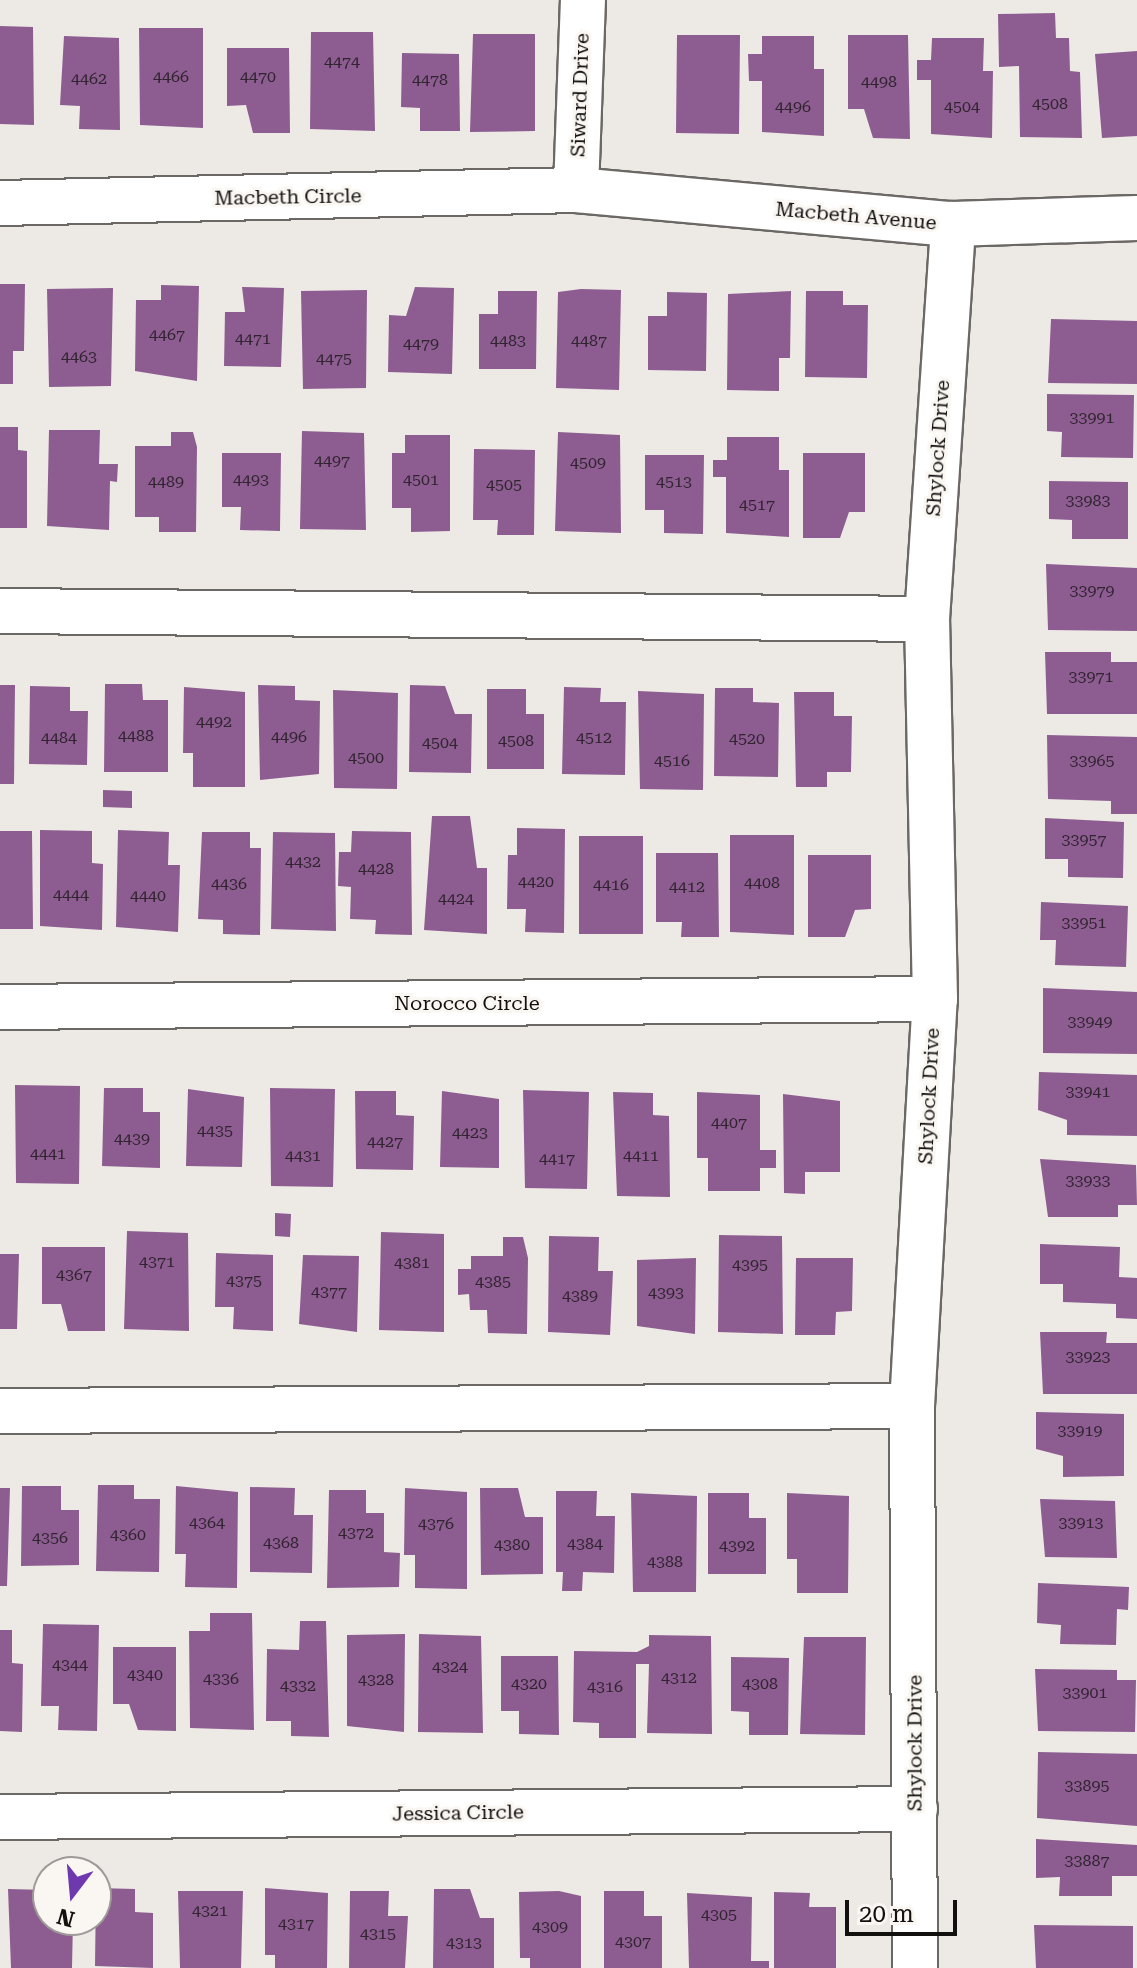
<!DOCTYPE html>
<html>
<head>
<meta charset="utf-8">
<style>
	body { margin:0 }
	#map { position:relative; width:1137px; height:1968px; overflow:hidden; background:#ede9e5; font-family:"Roboto Serif",serif }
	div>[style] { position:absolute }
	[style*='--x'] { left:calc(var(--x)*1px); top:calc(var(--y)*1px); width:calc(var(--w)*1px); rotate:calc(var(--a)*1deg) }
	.building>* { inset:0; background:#8d5d91 }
	.roads { filter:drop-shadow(2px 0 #6c6865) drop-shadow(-2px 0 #6c6865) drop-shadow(0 2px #6c6865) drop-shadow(0 -2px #6c6865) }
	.minor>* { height:44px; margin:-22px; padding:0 22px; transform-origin:22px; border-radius:22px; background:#fff }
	span { translate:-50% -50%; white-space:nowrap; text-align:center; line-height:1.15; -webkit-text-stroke:6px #faf6f2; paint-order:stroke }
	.number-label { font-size:16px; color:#312430 }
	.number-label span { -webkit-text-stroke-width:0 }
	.street-label { font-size:20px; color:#121110 }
	.north { position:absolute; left:32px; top:1856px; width:80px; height:80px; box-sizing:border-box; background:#faf6f2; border:2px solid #9d9a98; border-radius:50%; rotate:196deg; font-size:22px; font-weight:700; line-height:32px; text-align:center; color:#121110 }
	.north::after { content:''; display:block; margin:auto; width:28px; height:36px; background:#6e38ae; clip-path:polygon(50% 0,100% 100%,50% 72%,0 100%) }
	.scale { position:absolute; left:845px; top:1900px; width:112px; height:36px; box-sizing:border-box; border:4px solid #121110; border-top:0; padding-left:10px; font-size:24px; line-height:28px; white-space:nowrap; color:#121110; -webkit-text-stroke:6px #faf6f2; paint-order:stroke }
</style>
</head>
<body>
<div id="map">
	<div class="building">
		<div style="clip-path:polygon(1055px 13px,1056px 38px,1069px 38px,1070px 71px,1080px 72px,1082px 138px,1020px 137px,1019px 66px,999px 67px,998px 14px)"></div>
		<div style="clip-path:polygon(0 26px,33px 27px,34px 125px,0 124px)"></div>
		<div style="clip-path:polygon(139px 28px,203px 28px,203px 128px,140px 125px)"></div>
		<div style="clip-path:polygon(311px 32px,373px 32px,375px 131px,310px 129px)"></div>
		<div style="clip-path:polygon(473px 34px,535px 34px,535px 131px,470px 132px)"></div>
		<div style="clip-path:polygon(677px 35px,740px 35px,739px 134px,676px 133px)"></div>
		<div style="clip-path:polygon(848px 35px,908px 35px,910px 139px,873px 138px,864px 109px,848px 109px)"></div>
		<div style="clip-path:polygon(64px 36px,119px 38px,120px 130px,79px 129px,80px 106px,60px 105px)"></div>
		<div style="clip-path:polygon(762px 36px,814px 36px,814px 69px,824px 69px,824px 136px,762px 132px,762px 81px,749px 81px,748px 54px,762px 54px)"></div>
		<div style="clip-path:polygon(932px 38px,984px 38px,983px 71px,993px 71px,992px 138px,931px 134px,931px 80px,917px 80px,917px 60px,931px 60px)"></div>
		<div style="clip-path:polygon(227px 48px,289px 48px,290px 133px,253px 133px,246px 105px,227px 106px)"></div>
		<div style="clip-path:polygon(1137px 51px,1137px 136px,1102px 138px,1095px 54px)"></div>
		<div style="clip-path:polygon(402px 53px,459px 54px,460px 131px,420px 131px,420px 108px,401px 107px)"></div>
		<div style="clip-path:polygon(0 284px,25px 284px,24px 351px,13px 351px,13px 384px,0 384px)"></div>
		<div style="clip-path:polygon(161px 285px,199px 286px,197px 381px,135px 371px,136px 300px,161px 300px)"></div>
		<div style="clip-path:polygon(242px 287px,284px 288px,281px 367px,224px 366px,225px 312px,245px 312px)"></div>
		<div style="clip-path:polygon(415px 287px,454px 288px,452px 374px,388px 372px,389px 315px,406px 316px)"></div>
		<div style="clip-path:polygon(113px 288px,111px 386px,49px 387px,47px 289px)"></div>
		<div style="clip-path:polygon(581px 289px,621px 290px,619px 390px,556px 388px,558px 292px)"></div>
		<div style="clip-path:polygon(367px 290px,366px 388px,303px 389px,301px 291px)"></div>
		<div style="clip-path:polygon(498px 291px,537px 291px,536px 369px,479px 369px,479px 314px,498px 314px)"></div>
		<div style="clip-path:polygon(791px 291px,790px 358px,779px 358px,779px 391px,727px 390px,728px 294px)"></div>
		<div style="clip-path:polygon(806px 291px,843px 291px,843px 305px,868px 305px,867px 378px,805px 377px)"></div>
		<div style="clip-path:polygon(667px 292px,707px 293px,706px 371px,648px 370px,648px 316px,667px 316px)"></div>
		<div style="clip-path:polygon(1051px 319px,1137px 321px,1137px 384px,1048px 383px)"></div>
		<div style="clip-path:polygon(1047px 394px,1134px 395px,1133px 458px,1061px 457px,1062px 432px,1047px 431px)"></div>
		<div style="clip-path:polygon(0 427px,18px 427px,18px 450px,27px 451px,27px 528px,0 528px)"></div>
		<div style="clip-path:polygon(49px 430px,100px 430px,99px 464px,118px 464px,117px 482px,110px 481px,109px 530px,47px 526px)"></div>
		<div style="clip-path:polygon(302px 431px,364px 433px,366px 530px,300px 529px)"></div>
		<div style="clip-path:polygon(171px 432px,193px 432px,197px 447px,196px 532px,159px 532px,159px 517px,135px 517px,135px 446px,171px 446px)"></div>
		<div style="clip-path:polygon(558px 432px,620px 435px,621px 533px,555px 531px)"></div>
		<div style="clip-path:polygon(405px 435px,450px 435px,450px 531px,411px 532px,411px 508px,392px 508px,392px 453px,405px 453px)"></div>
		<div style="clip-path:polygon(727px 437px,779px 437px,779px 470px,789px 470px,789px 537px,726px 533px,726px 477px,713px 477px,713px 460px,727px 460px)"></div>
		<div style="clip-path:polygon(474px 449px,535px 450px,534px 535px,497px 535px,498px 520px,473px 520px)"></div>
		<div style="clip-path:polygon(222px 453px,281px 453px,280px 531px,240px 530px,241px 507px,222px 507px)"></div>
		<div style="clip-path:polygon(803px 453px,865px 453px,865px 512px,849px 512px,840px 538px,803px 538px)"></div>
		<div style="clip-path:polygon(645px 455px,704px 455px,703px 534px,664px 533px,664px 510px,645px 510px)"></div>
		<div style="clip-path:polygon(1049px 481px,1128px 482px,1128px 539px,1072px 539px,1072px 520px,1049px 519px)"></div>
		<div style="clip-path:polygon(1046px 564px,1137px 568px,1137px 631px,1048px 630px)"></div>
		<div style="clip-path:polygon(1045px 652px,1111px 652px,1111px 662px,1137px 662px,1137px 714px,1047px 714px)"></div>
		<div style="clip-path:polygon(105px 684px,142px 684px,143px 700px,168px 700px,168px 772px,104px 772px)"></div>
		<div style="clip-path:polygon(0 685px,15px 685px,14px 784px,0 784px)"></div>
		<div style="clip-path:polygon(258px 685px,295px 686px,295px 700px,320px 701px,319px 774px,260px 780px)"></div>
		<div style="clip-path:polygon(410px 685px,445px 686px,455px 714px,472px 714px,471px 773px,409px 772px)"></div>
		<div style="clip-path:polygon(30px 686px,70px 687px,70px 711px,88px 711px,87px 765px,29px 764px)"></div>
		<div style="clip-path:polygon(184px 687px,245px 692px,245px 787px,193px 787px,193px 753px,183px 753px)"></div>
		<div style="clip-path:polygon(564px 687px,601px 688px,600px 702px,626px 702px,625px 775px,562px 774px)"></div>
		<div style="clip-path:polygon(715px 688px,753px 688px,753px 702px,779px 703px,778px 777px,714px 776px)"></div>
		<div style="clip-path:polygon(487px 689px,526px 689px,526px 714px,544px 714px,544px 769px,487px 769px)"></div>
		<div style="clip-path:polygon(333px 690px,398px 693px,397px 789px,334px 788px)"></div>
		<div style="clip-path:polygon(638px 691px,704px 694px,703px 790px,640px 789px)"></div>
		<div style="clip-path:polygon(794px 692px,834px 692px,834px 716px,852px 716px,851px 772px,827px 772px,827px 787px,796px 787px)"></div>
		<div style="clip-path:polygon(1047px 735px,1137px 737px,1137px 814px,1111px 814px,1111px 801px,1048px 799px)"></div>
		<div style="clip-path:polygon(103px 790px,132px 791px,132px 808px,103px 807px)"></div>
		<div style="clip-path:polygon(432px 816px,470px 816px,477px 868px,487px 868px,487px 934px,424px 930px)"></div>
		<div style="clip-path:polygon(1045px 818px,1124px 822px,1123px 878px,1068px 877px,1068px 859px,1045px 859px)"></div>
		<div style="clip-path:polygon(517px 828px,565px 829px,564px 933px,525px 932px,526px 909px,507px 909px,508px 855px,517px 855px)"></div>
		<div style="clip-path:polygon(40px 830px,92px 831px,92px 863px,103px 864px,102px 930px,40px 926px)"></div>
		<div style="clip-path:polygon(118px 830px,169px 832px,168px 865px,180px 865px,178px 932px,116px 927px)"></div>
		<div style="clip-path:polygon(0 831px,32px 831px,33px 929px,0 929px)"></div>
		<div style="clip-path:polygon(352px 831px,411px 832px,412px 935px,375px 934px,376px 920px,350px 919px,351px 887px,338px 886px,339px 852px,351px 852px)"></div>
		<div style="clip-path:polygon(202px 832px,250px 832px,250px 848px,261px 848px,260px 935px,223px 934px,223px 920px,198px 919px)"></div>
		<div style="clip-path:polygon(273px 832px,335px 833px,336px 931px,271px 929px)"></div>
		<div style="clip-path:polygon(730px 835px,794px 835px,794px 935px,730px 932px)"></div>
		<div style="clip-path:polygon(579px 836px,643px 836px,643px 934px,579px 934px)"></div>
		<div style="clip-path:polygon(656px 853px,718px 853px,719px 937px,681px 937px,682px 922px,656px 922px)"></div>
		<div style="clip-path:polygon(808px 855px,871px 855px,871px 909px,855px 910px,845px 937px,808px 937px)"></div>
		<div style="clip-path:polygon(1041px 902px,1128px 906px,1126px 967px,1055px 965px,1056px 940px,1040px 940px)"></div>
		<div style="clip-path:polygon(1043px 988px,1137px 992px,1137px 1054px,1043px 1053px)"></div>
		<div style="clip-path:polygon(1039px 1072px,1137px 1075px,1137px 1136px,1067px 1135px,1067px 1120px,1038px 1110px)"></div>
		<div style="clip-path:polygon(15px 1085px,80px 1086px,79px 1184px,16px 1183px)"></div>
		<div style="clip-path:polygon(104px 1088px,143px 1088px,143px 1112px,160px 1112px,160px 1168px,102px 1166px)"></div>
		<div style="clip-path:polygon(270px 1088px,335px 1089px,333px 1187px,271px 1186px)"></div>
		<div style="clip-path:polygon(188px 1089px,244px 1097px,242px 1167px,186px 1166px)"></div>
		<div style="clip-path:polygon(523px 1090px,589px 1092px,587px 1189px,525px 1188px)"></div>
		<div style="clip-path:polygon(355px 1091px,396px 1091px,396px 1115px,414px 1116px,413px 1170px,356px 1169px)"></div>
		<div style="clip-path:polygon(442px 1091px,499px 1099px,499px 1168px,440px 1167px)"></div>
		<div style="clip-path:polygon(613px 1092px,653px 1093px,653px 1115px,669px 1116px,670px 1197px,617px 1196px)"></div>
		<div style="clip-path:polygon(697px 1092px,760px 1095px,760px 1150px,776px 1150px,776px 1168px,760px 1168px,760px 1191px,708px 1191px,708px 1158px,697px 1158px)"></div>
		<div style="clip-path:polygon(783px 1094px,840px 1101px,840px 1172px,805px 1172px,805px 1194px,784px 1193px)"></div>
		<div style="clip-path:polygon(1040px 1159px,1136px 1165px,1137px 1205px,1118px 1205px,1118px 1217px,1048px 1217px)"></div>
		<div style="clip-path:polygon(275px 1213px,291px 1214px,290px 1237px,275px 1236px)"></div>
		<div style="clip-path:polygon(127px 1231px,188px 1233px,189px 1331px,124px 1329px)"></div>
		<div style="clip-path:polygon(381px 1232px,444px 1234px,444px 1332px,379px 1330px)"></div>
		<div style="clip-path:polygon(719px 1235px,782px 1236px,783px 1334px,718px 1332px)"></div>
		<div style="clip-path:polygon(549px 1236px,599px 1237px,598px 1271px,613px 1271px,610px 1335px,548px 1332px)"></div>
		<div style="clip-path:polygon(503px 1237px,523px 1237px,528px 1258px,527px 1334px,488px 1333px,487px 1310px,470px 1310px,469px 1294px,458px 1295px,458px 1269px,471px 1269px,471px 1256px,503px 1256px)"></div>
		<div style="clip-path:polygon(1040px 1244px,1120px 1247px,1119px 1277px,1137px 1278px,1137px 1319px,1116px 1318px,1116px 1304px,1063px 1302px,1063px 1284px,1040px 1284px)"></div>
		<div style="clip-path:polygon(42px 1247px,105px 1247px,105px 1331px,68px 1331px,61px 1304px,42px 1304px)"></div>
		<div style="clip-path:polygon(216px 1253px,273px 1255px,273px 1331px,233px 1329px,234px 1307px,215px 1307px)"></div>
		<div style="clip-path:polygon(0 1254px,19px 1254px,17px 1329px,0 1329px)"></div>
		<div style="clip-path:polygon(303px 1255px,359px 1256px,357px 1332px,299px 1324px)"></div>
		<div style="clip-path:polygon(696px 1258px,695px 1334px,637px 1326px,637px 1260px)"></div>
		<div style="clip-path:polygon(796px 1258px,853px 1258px,852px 1311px,836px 1312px,835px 1335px,795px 1335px)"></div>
		<div style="clip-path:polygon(1040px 1332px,1107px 1332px,1106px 1343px,1137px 1343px,1137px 1394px,1043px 1394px)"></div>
		<div style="clip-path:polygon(1036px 1412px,1124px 1414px,1124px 1476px,1063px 1477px,1063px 1456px,1036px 1449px)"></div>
		<div style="clip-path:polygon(98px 1485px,134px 1485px,134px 1499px,160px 1499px,159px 1572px,96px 1571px)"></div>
		<div style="clip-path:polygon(22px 1486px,61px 1486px,61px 1510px,79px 1510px,79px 1565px,21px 1566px)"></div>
		<div style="clip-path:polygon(176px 1486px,238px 1492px,237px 1588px,185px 1587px,186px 1554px,175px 1554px)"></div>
		<div style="clip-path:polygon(250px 1487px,295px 1488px,294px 1515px,313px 1515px,312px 1573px,250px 1572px)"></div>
		<div style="clip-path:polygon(0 1488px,10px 1488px,7px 1586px,0 1586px)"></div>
		<div style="clip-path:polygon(405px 1488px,467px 1492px,467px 1589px,415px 1588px,415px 1555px,404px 1555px)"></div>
		<div style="clip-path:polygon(480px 1488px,518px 1488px,525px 1517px,543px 1517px,543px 1574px,481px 1575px)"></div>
		<div style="clip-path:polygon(329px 1490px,366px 1490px,366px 1513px,384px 1513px,384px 1552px,400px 1553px,399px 1587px,327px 1588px)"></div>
		<div style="clip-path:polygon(556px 1491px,597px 1491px,596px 1516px,615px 1516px,614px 1573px,583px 1572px,582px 1591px,562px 1591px,563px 1572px,556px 1572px)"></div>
		<div style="clip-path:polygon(631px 1493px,697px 1496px,696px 1592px,633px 1592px)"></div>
		<div style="clip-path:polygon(708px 1493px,749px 1493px,749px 1518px,766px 1518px,766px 1574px,708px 1574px)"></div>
		<div style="clip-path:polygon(787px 1493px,849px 1496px,848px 1593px,797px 1593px,797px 1559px,787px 1559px)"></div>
		<div style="clip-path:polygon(1040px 1499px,1115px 1501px,1117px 1558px,1045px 1557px)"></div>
		<div style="clip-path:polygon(1038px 1583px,1129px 1587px,1128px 1610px,1117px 1609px,1116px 1645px,1060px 1644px,1061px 1625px,1037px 1623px)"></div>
		<div style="clip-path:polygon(210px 1613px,252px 1613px,254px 1730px,190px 1728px,189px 1631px,210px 1631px)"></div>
		<div style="clip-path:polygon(300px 1621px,326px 1621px,329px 1737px,291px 1736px,291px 1721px,266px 1721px,267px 1649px,299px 1650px)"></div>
		<div style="clip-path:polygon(43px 1624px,99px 1625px,97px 1731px,58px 1730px,59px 1706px,41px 1706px)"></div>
		<div style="clip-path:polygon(0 1630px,12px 1630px,12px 1663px,23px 1664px,22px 1732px,0 1731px)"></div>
		<div style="clip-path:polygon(405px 1634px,404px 1732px,347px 1726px,347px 1635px)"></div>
		<div style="clip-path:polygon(419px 1634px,481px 1636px,483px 1733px,418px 1732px)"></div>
		<div style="clip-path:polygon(649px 1635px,711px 1636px,712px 1734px,647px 1733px,649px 1664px,636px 1664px,636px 1738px,599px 1738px,599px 1723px,573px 1722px,574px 1651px,637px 1652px,649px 1646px)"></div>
		<div style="clip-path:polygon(804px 1637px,866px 1637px,865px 1735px,800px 1734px)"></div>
		<div style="clip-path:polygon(113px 1647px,176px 1647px,176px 1731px,138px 1730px,129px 1704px,113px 1704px)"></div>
		<div style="clip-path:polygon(501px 1656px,558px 1656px,559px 1735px,519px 1734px,519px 1711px,501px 1711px)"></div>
		<div style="clip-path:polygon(731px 1657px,789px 1658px,788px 1735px,749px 1735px,749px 1712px,731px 1711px)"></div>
		<div style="clip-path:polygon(1035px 1669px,1117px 1670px,1117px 1680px,1136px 1680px,1135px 1732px,1038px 1731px)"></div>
		<div style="clip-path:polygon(1038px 1752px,1137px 1754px,1137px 1826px,1037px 1818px)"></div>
		<div style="clip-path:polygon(1036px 1839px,1137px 1845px,1137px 1876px,1112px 1876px,1112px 1896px,1059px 1896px,1060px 1877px,1036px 1878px)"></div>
		<div style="clip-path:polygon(96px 1888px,135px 1889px,135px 1912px,153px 1913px,153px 1968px,95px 1966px)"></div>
		<div style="clip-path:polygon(265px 1888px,328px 1893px,327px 1968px,275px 1968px,275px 1955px,265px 1955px)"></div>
		<div style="clip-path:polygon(8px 1889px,48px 1890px,48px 1920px,73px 1920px,72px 1968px,11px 1968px)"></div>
		<div style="clip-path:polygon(434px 1889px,470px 1889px,480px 1918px,494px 1918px,494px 1968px,433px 1968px)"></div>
		<div style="clip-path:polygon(178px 1891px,243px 1891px,241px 1968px,180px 1968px)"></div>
		<div style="clip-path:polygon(350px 1891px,389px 1891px,388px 1916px,408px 1916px,405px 1968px,349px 1968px)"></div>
		<div style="clip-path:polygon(559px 1891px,581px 1896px,581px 1968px,530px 1968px,530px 1958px,520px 1958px,519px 1892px)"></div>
		<div style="clip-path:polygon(604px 1891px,644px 1891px,644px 1916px,662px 1916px,662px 1968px,604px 1968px)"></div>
		<div style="clip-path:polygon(774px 1892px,810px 1893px,809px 1907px,836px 1907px,836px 1968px,774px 1968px)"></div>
		<div style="clip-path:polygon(687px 1893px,752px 1897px,751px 1961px,769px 1961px,769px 1968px,689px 1968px)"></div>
		<div style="clip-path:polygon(1034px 1925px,1133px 1926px,1133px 1968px,1036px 1968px)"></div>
	</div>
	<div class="roads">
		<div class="minor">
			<div style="--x:576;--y:190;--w:190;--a:-87.9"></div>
			<div style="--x:0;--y:203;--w:576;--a:-1.29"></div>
			<div style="--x:576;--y:190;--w:379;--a:5.2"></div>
			<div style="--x:953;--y:224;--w:184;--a:-1.9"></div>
			<div style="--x:0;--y:611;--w:927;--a:0.49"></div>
			<div style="--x:0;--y:1007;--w:935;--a:-0.49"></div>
			<div style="--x:0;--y:1411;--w:912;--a:-0.31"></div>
			<div style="--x:0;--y:1817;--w:915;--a:-0.5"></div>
			<div style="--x:915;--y:1968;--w:562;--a:-90.31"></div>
			<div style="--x:912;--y:1406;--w:408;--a:-86.8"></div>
			<div style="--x:935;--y:999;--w:380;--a:-91.2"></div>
			<div style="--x:927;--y:619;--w:396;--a:-86.2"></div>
		</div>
	</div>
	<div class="number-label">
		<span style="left:342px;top:62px">4474</span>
		<span style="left:171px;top:77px">4466</span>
		<span style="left:258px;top:77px">4470</span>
		<span style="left:89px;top:79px">4462</span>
		<span style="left:430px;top:80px">4478</span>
		<span style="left:879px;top:82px">4498</span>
		<span style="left:1050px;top:104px">4508</span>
		<span style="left:793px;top:107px">4496</span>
		<span style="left:962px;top:107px">4504</span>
		<span style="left:167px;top:335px">4467</span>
		<span style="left:253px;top:339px">4471</span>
		<span style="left:508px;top:341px">4483</span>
		<span style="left:589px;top:341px">4487</span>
		<span style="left:421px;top:344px">4479</span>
		<span style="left:79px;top:357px">4463</span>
		<span style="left:334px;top:359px">4475</span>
		<span style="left:1092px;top:418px">33991</span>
		<span style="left:332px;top:461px">4497</span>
		<span style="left:588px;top:463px">4509</span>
		<span style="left:251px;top:480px">4493</span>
		<span style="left:421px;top:480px">4501</span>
		<span style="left:166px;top:482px">4489</span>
		<span style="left:674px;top:482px">4513</span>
		<span style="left:504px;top:485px">4505</span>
		<span style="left:1088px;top:501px">33983</span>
		<span style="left:757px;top:505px">4517</span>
		<span style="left:1092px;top:591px">33979</span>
		<span style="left:1091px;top:677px">33971</span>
		<span style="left:214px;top:722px">4492</span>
		<span style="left:136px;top:736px">4488</span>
		<span style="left:289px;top:737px">4496</span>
		<span style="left:59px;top:738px">4484</span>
		<span style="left:594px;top:738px">4512</span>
		<span style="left:747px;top:739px">4520</span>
		<span style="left:516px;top:741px">4508</span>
		<span style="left:440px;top:743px">4504</span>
		<span style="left:366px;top:758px">4500</span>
		<span style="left:672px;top:761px">4516</span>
		<span style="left:1092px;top:761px">33965</span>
		<span style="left:1084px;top:840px">33957</span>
		<span style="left:303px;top:862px">4432</span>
		<span style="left:376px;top:869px">4428</span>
		<span style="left:536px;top:882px">4420</span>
		<span style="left:762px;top:883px">4408</span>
		<span style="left:229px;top:884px">4436</span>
		<span style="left:611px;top:885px">4416</span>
		<span style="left:687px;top:887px">4412</span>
		<span style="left:71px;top:895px">4444</span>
		<span style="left:148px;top:896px">4440</span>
		<span style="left:456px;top:899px">4424</span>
		<span style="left:1084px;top:923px">33951</span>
		<span style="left:1090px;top:1022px">33949</span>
		<span style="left:1088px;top:1092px">33941</span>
		<span style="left:729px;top:1123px">4407</span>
		<span style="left:215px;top:1131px">4435</span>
		<span style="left:470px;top:1133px">4423</span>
		<span style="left:132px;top:1139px">4439</span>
		<span style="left:385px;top:1142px">4427</span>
		<span style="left:48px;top:1154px">4441</span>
		<span style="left:303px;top:1156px">4431</span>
		<span style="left:641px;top:1156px">4411</span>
		<span style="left:557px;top:1159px">4417</span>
		<span style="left:1088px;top:1181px">33933</span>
		<span style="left:157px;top:1262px">4371</span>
		<span style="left:412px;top:1263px">4381</span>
		<span style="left:750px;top:1265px">4395</span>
		<span style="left:74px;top:1275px">4367</span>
		<span style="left:244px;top:1281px">4375</span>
		<span style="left:493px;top:1282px">4385</span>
		<span style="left:329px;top:1292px">4377</span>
		<span style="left:666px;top:1293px">4393</span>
		<span style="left:580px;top:1296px">4389</span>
		<span style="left:1088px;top:1357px">33923</span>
		<span style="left:1080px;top:1431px">33919</span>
		<span style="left:207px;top:1523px">4364</span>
		<span style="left:1081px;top:1523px">33913</span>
		<span style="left:436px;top:1524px">4376</span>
		<span style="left:356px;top:1533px">4372</span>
		<span style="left:128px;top:1535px">4360</span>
		<span style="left:50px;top:1538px">4356</span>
		<span style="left:281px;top:1543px">4368</span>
		<span style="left:585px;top:1544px">4384</span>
		<span style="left:512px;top:1545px">4380</span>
		<span style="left:737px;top:1546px">4392</span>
		<span style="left:665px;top:1562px">4388</span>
		<span style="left:70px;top:1665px">4344</span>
		<span style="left:450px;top:1667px">4324</span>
		<span style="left:145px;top:1675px">4340</span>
		<span style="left:679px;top:1678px">4312</span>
		<span style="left:221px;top:1679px">4336</span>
		<span style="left:376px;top:1680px">4328</span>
		<span style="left:529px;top:1684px">4320</span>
		<span style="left:760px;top:1684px">4308</span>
		<span style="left:298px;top:1686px">4332</span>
		<span style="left:605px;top:1687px">4316</span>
		<span style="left:1085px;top:1693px">33901</span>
		<span style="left:1087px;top:1786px">33895</span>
		<span style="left:1087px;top:1861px">33887</span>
		<span style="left:210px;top:1911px">4321</span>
		<span style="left:719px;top:1915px">4305</span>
		<span style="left:296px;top:1924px">4317</span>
		<span style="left:550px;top:1927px">4309</span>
		<span style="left:378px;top:1934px">4315</span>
		<span style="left:633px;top:1942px">4307</span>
		<span style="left:464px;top:1943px">4313</span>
	</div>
	<div class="street-label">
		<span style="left:580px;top:95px;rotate:-88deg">Siward Drive</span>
		<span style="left:288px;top:197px;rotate:-1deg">Macbeth Circle</span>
		<span style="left:856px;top:216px;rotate:5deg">Macbeth Avenue</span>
		<span style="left:938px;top:448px;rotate:-86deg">Shylock Drive</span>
		<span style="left:467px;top:1003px">Norocco Circle</span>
		<span style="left:929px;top:1096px;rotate:-87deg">Shylock Drive</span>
		<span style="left:915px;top:1743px;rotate:-90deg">Shylock Drive</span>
		<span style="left:458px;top:1813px;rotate:-1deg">Jessica Circle</span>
	</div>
	<div class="north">N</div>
	<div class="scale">20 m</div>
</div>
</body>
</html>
